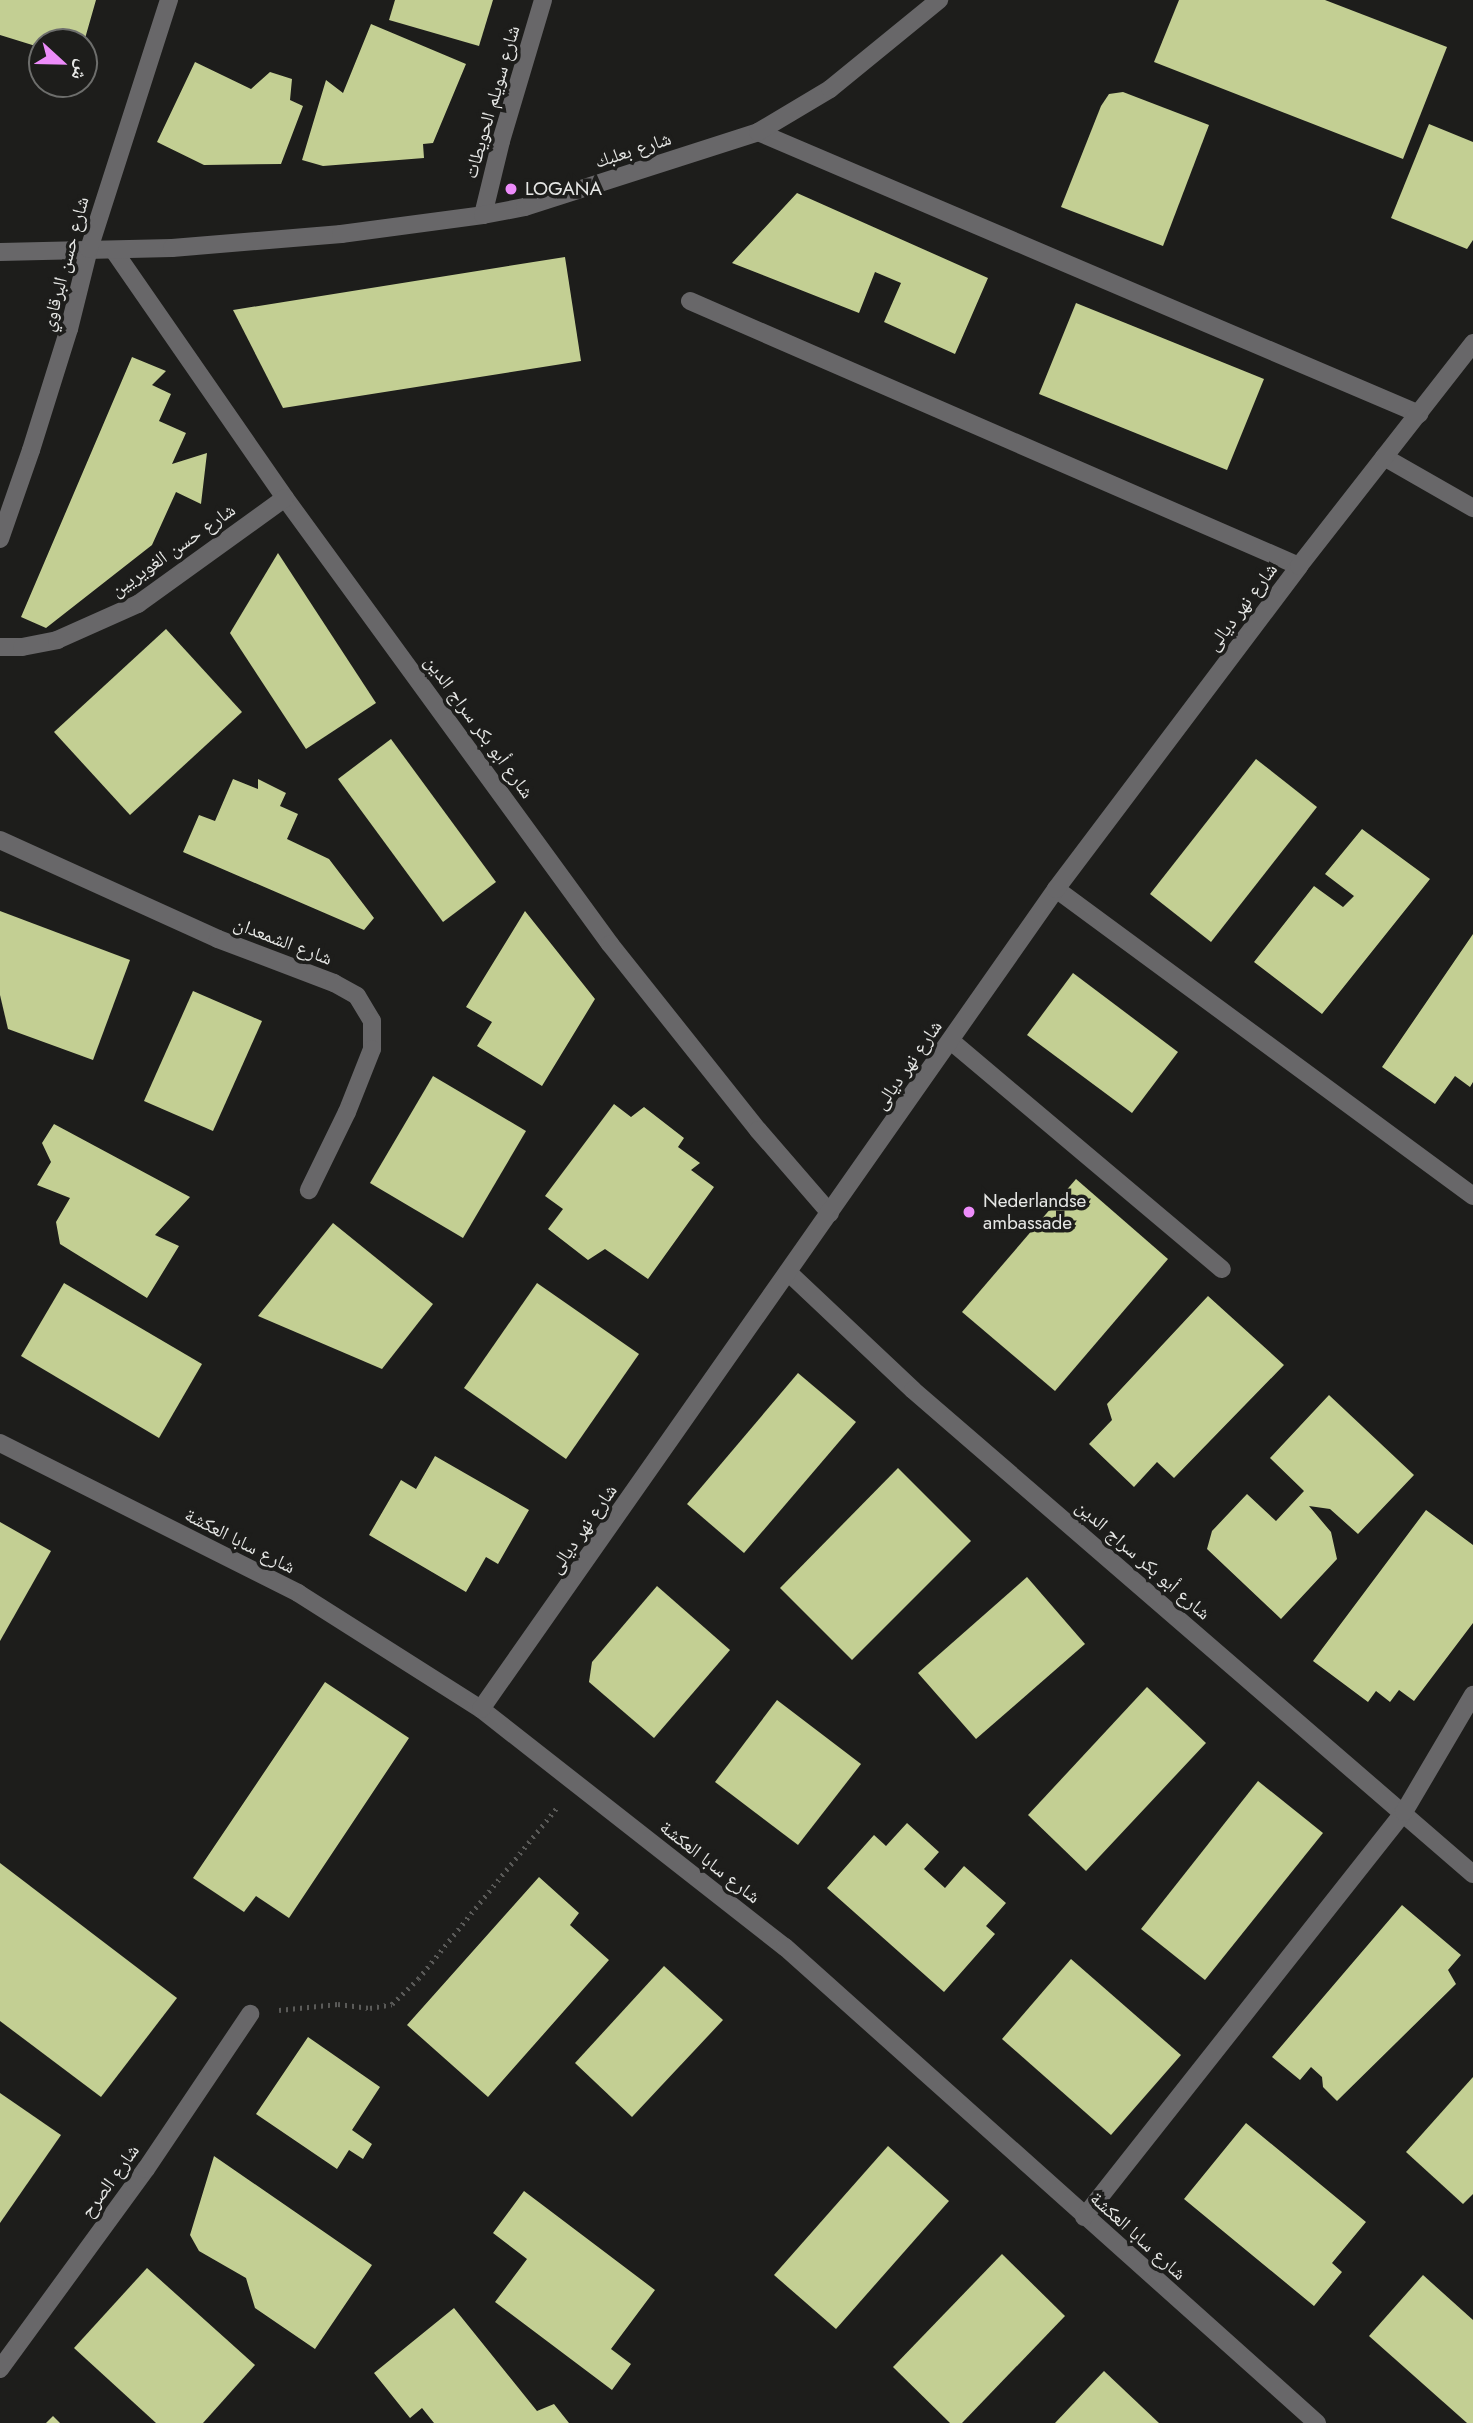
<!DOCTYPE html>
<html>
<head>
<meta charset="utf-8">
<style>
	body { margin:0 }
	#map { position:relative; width:1473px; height:2423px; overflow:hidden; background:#1d1d1b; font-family:Jost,"Noto Naskh Arabic",sans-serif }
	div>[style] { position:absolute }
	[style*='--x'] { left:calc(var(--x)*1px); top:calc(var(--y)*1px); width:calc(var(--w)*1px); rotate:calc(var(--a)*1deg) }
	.building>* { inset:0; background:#c3cf93 }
	.path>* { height:4.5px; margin-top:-2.25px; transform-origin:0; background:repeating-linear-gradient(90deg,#5a5a58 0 2px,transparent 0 7px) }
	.minor>* { height:18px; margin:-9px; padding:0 9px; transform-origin:9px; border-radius:9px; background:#686769 }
	.dots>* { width:19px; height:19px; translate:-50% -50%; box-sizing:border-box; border:4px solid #1d1d1b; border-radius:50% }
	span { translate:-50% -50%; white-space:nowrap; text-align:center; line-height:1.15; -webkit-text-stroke:7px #1d1d1b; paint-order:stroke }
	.street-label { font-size:19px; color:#e6e7e5 }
	.poi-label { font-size:19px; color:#e6e7e5 }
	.left { translate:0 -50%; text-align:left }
	.north { position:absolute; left:28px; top:28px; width:70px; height:70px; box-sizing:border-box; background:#1d1d1b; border:2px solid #6d6e6c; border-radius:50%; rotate:112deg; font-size:19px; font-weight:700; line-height:28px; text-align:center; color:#e6e7e5 }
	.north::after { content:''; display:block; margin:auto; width:24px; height:32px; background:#ed8cfa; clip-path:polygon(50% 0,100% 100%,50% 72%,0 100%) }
</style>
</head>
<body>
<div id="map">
	<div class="building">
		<div style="clip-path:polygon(0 0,96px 0,84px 42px,42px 42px,42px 48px,0 35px)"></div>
		<div style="clip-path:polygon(395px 0,493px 0,479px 46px,389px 20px)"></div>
		<div style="clip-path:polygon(1179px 0,1325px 0,1447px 47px,1403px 159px,1154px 62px)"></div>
		<div style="clip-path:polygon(371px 24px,466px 64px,433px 143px,423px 144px,424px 158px,323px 166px,302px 160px,326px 80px,343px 93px)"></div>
		<div style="clip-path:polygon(195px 62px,251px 89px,270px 72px,292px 79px,290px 100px,303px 106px,281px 164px,204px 165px,157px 142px)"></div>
		<div style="clip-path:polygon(1123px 92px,1209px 125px,1163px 246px,1061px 207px,1101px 106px,1109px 94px)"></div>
		<div style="clip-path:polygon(1429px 124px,1473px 142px,1473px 240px,1467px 249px,1391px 218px)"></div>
		<div style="clip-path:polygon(797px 193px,988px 278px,955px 354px,884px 322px,901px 283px,875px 272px,859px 313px,732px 263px)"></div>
		<div style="clip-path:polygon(565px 257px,581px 361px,283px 408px,233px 310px)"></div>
		<div style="clip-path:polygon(1076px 303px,1264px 379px,1227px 470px,1039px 394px)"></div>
		<div style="clip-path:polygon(132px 357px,166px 371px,152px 385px,171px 394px,159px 421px,186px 433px,172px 464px,207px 453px,201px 504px,176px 492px,152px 545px,46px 628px,21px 617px)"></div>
		<div style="clip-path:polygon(278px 553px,376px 703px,306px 749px,230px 633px)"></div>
		<div style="clip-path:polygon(166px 629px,242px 712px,130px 815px,54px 732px)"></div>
		<div style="clip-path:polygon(391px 739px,496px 882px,443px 922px,338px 779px)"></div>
		<div style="clip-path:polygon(1256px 759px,1317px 807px,1211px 942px,1150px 894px)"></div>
		<div style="clip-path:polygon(233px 779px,258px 789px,258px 779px,286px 793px,280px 806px,298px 814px,287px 839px,329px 859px,374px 918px,364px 930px,183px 852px,199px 815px,215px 821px)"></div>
		<div style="clip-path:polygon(1362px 829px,1430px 879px,1322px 1014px,1254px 962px,1314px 886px,1343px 907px,1354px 896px,1325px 874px)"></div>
		<div style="clip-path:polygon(0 911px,130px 960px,93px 1060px,8px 1029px,0 995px)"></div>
		<div style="clip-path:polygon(525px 911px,595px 999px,542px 1086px,477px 1046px,492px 1022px,466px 1007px)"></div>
		<div style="clip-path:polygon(1473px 934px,1473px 1082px,1470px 1087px,1455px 1076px,1435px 1104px,1382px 1067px)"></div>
		<div style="clip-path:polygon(1073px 973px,1178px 1052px,1132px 1113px,1027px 1035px)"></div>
		<div style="clip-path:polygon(193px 991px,262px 1021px,213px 1131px,144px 1101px)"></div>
		<div style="clip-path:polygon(433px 1076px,526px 1131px,463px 1238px,370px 1183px)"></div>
		<div style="clip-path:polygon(614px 1104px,631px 1117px,644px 1107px,684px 1138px,678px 1147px,700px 1163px,691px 1170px,714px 1187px,648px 1279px,605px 1249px,588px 1260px,548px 1229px,563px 1209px,545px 1196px)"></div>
		<div style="clip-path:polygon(54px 1124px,190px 1197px,155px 1235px,179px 1246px,147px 1298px,60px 1244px,56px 1222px,70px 1198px,37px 1185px,51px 1162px,42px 1143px)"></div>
		<div style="clip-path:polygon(1076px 1179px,1168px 1259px,1055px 1391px,962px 1312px)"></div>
		<div style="clip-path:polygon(333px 1223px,433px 1304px,382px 1369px,258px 1316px)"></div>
		<div style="clip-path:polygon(64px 1283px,202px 1364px,159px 1438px,21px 1356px)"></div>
		<div style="clip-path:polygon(537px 1283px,639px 1354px,566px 1459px,464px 1388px)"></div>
		<div style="clip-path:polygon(1208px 1296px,1284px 1365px,1174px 1478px,1157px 1462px,1134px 1487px,1089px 1444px,1112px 1420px,1107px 1404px)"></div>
		<div style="clip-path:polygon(798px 1373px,856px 1422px,744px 1553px,687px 1504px)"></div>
		<div style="clip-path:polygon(1329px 1395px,1414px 1475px,1358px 1534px,1330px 1509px,1309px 1506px,1331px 1532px,1337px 1559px,1281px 1619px,1207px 1549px,1212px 1531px,1247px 1494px,1276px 1521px,1304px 1491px,1270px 1458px)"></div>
		<div style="clip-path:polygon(435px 1456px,529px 1510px,498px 1564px,486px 1557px,466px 1592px,369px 1535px,401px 1480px,416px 1489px)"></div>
		<div style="clip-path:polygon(898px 1468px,971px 1541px,852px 1660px,780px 1588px)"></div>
		<div style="clip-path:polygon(1426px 1510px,1473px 1545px,1473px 1623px,1414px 1701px,1399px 1690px,1390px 1702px,1376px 1691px,1368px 1702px,1313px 1661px)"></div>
		<div style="clip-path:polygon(0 1522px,51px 1551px,0 1641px)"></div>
		<div style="clip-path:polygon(1027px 1577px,1085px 1644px,976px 1739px,918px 1673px)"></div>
		<div style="clip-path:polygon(657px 1586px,730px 1650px,654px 1738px,589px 1682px,592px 1662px)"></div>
		<div style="clip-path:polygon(325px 1682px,409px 1738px,289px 1918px,256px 1896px,244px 1912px,193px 1878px)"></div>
		<div style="clip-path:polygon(1147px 1687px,1206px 1743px,1086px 1871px,1028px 1815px)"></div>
		<div style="clip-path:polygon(777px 1700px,861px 1764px,798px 1845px,715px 1782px)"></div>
		<div style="clip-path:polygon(1258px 1781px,1323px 1833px,1205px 1980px,1141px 1929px)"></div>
		<div style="clip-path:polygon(907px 1823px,939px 1852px,924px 1869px,945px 1888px,964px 1866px,1006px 1903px,986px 1926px,995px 1934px,944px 1992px,827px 1888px,874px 1835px,886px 1846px)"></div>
		<div style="clip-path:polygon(0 1863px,177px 1998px,101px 2097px,0 2021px)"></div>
		<div style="clip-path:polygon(539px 1877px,579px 1913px,570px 1925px,609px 1960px,488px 2097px,407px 2025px)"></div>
		<div style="clip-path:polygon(1402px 1905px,1461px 1955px,1448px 1970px,1456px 1984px,1337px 2101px,1323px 2087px,1322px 2077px,1311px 2067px,1300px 2080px,1272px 2057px)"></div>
		<div style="clip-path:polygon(1071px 1959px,1181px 2055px,1111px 2135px,1002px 2039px)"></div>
		<div style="clip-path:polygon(664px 1966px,723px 2020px,632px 2117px,575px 2063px)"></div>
		<div style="clip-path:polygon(308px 2037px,380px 2087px,352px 2130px,372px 2144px,363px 2159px,349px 2150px,337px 2169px,256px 2114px)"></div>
		<div style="clip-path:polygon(1473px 2077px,1473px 2194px,1463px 2204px,1406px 2152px)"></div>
		<div style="clip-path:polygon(0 2093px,61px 2135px,0 2223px)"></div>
		<div style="clip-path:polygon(1246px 2123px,1366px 2222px,1332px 2263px,1342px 2272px,1314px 2306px,1184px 2199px)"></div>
		<div style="clip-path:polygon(888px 2146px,949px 2201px,836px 2329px,774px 2275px)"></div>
		<div style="clip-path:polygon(214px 2156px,372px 2265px,315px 2349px,255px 2308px,246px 2278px,199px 2251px,190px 2235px)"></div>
		<div style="clip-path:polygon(524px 2191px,655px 2290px,611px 2349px,631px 2364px,612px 2390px,495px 2302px,527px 2259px,493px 2233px)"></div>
		<div style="clip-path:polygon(1002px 2254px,1065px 2316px,962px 2423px,950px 2423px,893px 2367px)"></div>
		<div style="clip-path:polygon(147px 2268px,255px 2365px,203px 2423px,156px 2423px,74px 2348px)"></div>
		<div style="clip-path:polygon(1423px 2275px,1473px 2320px,1473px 2423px,1467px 2423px,1369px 2336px)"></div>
		<div style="clip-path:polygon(454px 2308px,537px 2411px,554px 2404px,569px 2423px,434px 2423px,422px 2408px,410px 2418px,374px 2373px)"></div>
		<div style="clip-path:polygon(1104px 2371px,1159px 2423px,1055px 2423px)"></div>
		<div style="clip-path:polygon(53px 2416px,60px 2423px,46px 2423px)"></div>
	</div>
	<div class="path">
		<div style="--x:279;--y:2010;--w:59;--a:-5.8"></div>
		<div style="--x:338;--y:2004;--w:32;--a:7"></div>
		<div style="--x:370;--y:2008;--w:22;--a:-10"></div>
		<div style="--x:392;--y:2004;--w:36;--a:-44"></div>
		<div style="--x:418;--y:1979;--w:223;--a:-51"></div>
	</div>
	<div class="minor">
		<div style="--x:758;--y:132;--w:719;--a:23.1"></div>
		<div style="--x:483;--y:215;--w:76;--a:-76.3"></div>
		<div style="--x:501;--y:141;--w:147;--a:-73.4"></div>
		<div style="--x:114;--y:251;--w:300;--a:55.3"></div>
		<div style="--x:285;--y:498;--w:552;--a:53.92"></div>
		<div style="--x:610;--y:944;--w:238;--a:51.5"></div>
		<div style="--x:758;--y:1130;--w:110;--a:49.1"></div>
		<div style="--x:0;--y:252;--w:172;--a:-1.3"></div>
		<div style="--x:172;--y:248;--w:170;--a:-4.7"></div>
		<div style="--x:341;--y:234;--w:143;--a:-7.6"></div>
		<div style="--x:483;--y:215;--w:43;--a:-10.8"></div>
		<div style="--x:525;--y:207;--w:245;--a:-17.8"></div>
		<div style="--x:758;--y:132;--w:84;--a:-30.8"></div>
		<div style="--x:830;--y:89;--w:141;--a:-39.2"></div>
		<div style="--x:690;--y:301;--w:664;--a:23.52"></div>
		<div style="--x:1384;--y:457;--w:103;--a:29.8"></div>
		<div style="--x:0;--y:539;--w:94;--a:-70.8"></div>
		<div style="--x:31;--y:450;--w:127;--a:-72.6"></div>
		<div style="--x:69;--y:329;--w:82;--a:-76"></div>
		<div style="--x:89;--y:249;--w:262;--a:-72.2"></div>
		<div style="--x:0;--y:647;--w:22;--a:0"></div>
		<div style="--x:22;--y:647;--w:36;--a:-11"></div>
		<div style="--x:57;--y:640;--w:89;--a:-24"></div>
		<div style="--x:138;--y:604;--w:181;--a:-35.8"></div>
		<div style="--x:0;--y:840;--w:239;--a:24.4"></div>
		<div style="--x:218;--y:939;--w:124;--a:20.8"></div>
		<div style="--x:334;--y:983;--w:26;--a:29"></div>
		<div style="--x:357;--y:996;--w:29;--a:59"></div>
		<div style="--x:372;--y:1021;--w:28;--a:90"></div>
		<div style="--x:372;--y:1049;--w:68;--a:111.6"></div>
		<div style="--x:347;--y:1112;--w:87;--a:116"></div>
		<div style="--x:1056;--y:889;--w:518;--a:36.36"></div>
		<div style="--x:951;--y:1041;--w:354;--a:40.1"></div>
		<div style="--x:789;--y:1273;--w:170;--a:43.3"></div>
		<div style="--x:913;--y:1390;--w:740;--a:40.84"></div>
		<div style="--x:0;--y:1443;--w:334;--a:26.7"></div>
		<div style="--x:298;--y:1593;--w:217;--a:32.4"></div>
		<div style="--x:481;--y:1709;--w:386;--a:38.1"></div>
		<div style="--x:785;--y:1947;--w:714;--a:41.82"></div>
		<div style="--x:481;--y:1709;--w:1002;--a:-54.96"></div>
		<div style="--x:1056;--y:889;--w:404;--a:-53"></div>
		<div style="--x:1299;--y:566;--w:283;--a:-52"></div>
		<div style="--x:1084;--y:2217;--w:516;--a:-51.69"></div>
		<div style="--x:1404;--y:1812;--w:136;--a:-59.5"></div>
		<div style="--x:0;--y:2369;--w:248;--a:-53.9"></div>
		<div style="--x:146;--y:2169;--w:187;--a:-56.1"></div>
	</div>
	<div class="dots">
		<div style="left:511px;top:189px;background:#ed8cfa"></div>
		<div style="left:969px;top:1212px;background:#ed8cfa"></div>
	</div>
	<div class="street-label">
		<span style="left:492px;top:102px;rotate:-74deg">شارع سويلم الحويطات</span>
		<span style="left:633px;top:150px;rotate:-18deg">شارع بعلبك</span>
		<span style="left:65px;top:264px;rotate:-75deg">شارع حسن البرقاوي</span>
		<span style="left:173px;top:550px;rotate:-35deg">شارع حسن الغويريين</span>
		<span style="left:1242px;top:607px;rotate:-53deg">شارع نهر ديالى</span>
		<span style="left:479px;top:727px;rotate:54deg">شارع أبو بكر سراج الدين</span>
		<span style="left:283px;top:941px;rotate:21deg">شارع الشمعدان</span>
		<span style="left:908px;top:1065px;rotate:-55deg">شارع نهر ديالى</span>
		<span style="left:583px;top:1529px;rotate:-55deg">شارع نهر ديالى</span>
		<span style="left:240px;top:1541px;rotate:27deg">شارع سابا العكشة</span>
		<span style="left:1143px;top:1560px;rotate:41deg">شارع أبو بكر سراج الدين</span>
		<span style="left:710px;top:1862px;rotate:38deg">شارع سابا العكشة</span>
		<span style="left:110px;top:2181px;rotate:-54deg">شارع الصرح</span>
		<span style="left:1138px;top:2236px;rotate:42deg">شارع سابا العكشة</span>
	</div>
	<div class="poi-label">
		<span class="left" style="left:525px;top:189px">LOGANA</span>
		<span class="left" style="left:983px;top:1212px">Nederlandse<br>ambassade</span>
	</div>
	<div class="north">ش</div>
</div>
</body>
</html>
